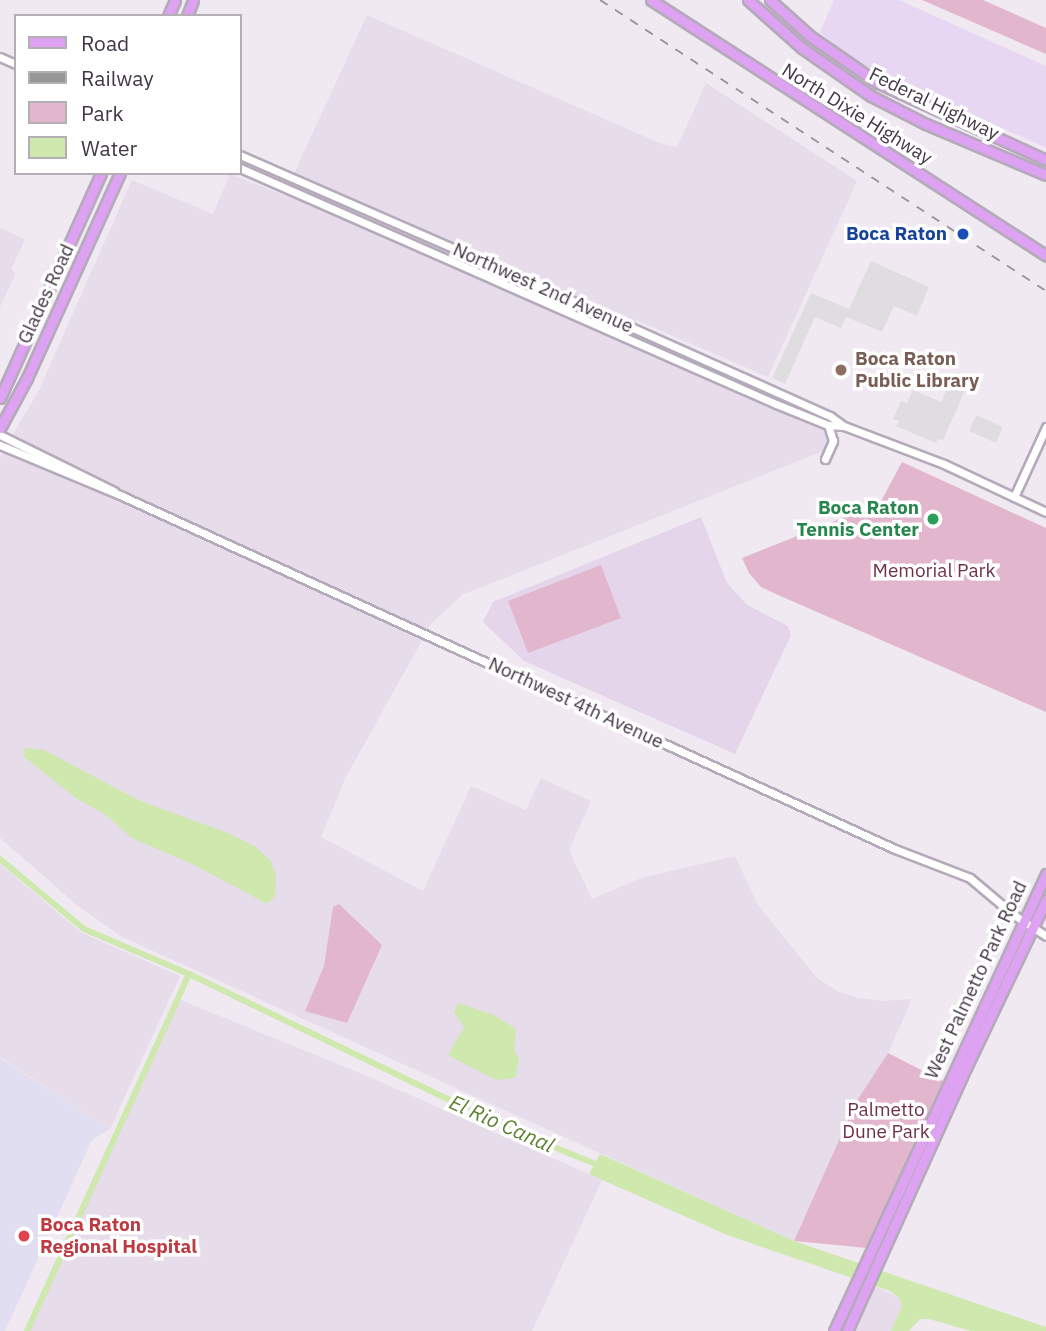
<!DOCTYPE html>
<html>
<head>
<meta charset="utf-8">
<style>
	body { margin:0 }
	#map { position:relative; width:1046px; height:1331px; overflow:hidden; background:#f0e9f2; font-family:"IBM Plex Sans",sans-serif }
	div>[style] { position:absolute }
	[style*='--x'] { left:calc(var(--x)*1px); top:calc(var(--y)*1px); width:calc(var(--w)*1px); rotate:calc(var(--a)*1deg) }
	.residential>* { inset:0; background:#e6dcea }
	.commercial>* { inset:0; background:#e7d7f2 }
	.education>* { inset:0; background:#e5d5ea }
	.medical>* { inset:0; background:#e1def1 }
	.green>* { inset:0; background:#e2b7cd }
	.parking>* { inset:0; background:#e0dde1 }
	.water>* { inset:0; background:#cee8ad }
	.canal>* { height:6px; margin:-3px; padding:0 3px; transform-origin:3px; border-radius:3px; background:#cee8ad }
	.roads { filter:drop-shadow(2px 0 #b5aaba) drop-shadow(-2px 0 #b5aaba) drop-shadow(0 2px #b5aaba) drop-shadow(0 -2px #b5aaba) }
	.minor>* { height:7px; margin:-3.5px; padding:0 3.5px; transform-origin:3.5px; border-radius:3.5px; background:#fff }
	.major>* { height:9px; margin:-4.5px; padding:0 4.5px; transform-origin:4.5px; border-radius:4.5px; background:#dea2f2 }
	.rail>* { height:2px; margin-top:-1px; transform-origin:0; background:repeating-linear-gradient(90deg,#979797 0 9px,transparent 0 18px) }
	.dots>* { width:19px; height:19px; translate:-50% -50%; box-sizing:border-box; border:4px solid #fff; border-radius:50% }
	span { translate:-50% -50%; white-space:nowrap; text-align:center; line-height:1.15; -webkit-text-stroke:7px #fff; paint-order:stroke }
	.street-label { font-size:19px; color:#413845 }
	.transit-label { font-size:19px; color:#164399; font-weight:700 }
	.right { translate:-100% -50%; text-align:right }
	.education-label { font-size:19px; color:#785e54; font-weight:700 }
	.left { translate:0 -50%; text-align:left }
	.leisure-label { font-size:19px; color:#27864d; font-weight:700 }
	.park-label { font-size:19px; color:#703248 }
	.health-label { font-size:19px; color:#be3a42; font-weight:700 }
	.water-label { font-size:21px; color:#5d8033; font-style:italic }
	.legend { position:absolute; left:14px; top:14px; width:228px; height:161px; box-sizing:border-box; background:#fff; border:2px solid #b3afb5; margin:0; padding:9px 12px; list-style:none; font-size:21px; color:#413845 }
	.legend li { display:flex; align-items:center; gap:14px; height:35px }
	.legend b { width:35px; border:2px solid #b3afb5 }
</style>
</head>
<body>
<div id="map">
	<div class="residential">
		<div style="clip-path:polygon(367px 15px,662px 144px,677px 147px,706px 83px,857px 181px,768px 377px,636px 320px,624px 344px,825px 429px,831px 439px,826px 450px,462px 595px,431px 624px,345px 779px,321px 837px,423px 891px,471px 786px,526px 810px,541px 778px,591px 801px,569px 850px,592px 899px,641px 878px,735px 856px,758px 905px,817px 978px,837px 991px,858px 998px,882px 1001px,912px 999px,888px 1053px,856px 1102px,794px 1241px,122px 937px,78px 906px,0 838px,0 457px,39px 390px,132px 180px,213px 214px,230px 174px,284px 195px)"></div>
		<div style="clip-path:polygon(0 228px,25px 239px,11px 270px,16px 273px,0 307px)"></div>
		<div style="clip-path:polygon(0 864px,82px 933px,180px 976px,110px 1129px,0 1057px)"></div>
		<div style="clip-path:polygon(178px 999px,365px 1075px,602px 1180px,532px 1331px,27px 1331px)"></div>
		<div style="clip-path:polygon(872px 1285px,899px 1298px,902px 1306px,892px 1329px,894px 1331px,851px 1331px)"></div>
	</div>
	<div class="commercial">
		<div style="clip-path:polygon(834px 0,899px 0,1046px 66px,1046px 148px,853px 60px,820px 32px)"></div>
	</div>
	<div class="education">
		<div style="clip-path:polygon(701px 517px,727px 583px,747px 605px,788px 626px,791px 635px,735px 754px,524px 661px,483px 622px,493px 602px)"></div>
	</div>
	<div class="medical">
		<div style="clip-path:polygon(0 1058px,110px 1129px,92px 1140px,5px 1331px,0 1331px)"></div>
	</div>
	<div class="green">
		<div style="clip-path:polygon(922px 0,983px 0,1046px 28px,1046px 54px)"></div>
		<div style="clip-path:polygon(902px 462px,1046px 528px,1046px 712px,778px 595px,761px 587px,749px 573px,742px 558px,880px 503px)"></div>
		<div style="clip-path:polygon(601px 565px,621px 618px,528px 653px,508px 601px)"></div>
		<div style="clip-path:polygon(339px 904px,382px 945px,347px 1023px,305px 1011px,324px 966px,333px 907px)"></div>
		<div style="clip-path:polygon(888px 1053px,943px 1081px,867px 1248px,794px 1241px,856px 1102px)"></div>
	</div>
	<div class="parking">
		<div style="clip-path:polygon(871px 261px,929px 287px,917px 316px,894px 306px,882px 332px,846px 317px,841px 328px,815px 317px,785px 384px,772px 378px,811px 293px,849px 309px)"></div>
		<div style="clip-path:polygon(951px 380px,962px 385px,960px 389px,965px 391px,943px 440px,938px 439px,936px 443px,896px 426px,899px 421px,893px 419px,901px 401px,907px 403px,913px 390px,941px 402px)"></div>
		<div style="clip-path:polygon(976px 415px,1003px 427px,996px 443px,969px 431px)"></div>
	</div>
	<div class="water">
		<div style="clip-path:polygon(25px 748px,44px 750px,138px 800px,230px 834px,256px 847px,271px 861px,276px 876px,275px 896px,267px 904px,194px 865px,132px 838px,107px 816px,76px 798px,24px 757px)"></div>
		<div style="clip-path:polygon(458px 1003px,494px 1015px,516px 1029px,514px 1050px,519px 1059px,515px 1078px,496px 1080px,448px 1055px,464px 1027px,454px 1012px)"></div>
		<div style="clip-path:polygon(600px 1154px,794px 1241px,1046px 1327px,1046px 1331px,971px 1331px,929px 1319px,920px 1319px,909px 1331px,891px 1331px,902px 1306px,899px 1298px,890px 1291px,727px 1235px,589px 1174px)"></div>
	</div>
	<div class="canal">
		<div style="--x:0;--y:859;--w:109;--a:39.8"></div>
		<div style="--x:84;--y:929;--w:114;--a:23.2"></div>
		<div style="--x:189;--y:974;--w:356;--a:25.8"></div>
		<div style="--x:510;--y:1129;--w:97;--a:22.3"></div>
		<div style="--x:27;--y:1331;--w:392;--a:-65.6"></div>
	</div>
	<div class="roads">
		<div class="minor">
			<div style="--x:0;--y:57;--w:17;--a:24"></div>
			<div style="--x:240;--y:155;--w:314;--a:23.6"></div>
			<div style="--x:528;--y:281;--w:331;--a:24.1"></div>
			<div style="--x:830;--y:416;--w:17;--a:36"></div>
			<div style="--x:844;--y:426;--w:107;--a:20.8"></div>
			<div style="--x:944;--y:464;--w:113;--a:25.2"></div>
			<div style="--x:240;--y:168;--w:586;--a:23.76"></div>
			<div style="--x:776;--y:404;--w:56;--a:22"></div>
			<div style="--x:828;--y:425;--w:15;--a:4"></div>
			<div style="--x:0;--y:435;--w:127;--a:26.2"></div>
			<div style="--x:0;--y:445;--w:130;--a:22.6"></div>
			<div style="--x:120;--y:495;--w:852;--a:24.55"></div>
			<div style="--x:895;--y:849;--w:80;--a:21.1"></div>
			<div style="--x:970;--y:878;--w:57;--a:40.1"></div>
			<div style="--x:1014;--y:915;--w:38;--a:33"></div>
			<div style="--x:825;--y:459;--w:20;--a:-66"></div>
			<div style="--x:833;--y:441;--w:17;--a:-107"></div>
			<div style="--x:1014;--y:497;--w:77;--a:-65.4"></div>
		</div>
		<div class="major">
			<div style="--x:651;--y:0;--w:471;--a:32.9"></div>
			<div style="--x:748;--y:0;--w:72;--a:41.6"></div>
			<div style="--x:802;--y:48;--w:84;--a:34.8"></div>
			<div style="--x:871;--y:96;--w:62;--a:27"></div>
			<div style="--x:926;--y:124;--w:130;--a:23"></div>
			<div style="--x:770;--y:0;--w:54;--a:42"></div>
			<div style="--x:810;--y:36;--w:83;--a:34.7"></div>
			<div style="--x:878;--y:83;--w:185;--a:24.6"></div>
			<div style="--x:168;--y:16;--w:17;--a:-66"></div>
			<div style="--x:187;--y:16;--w:17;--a:-69"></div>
			<div style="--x:0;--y:398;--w:247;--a:-65.8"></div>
			<div style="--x:0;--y:428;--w:57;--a:-61.6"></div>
			<div style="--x:27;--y:378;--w:225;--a:-65.6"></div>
			<div style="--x:834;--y:1331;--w:504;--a:-65.11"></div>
			<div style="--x:847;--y:1331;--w:280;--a:-65.7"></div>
			<div style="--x:962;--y:1076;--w:195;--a:-64.5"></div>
		</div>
	</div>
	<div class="rail">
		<div style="--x:600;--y:0;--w:533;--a:33.12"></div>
	</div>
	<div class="dots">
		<div style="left:963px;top:234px;background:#1a4fb4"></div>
		<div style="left:841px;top:370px;background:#8d6e63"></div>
		<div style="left:933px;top:519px;background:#2e9e5b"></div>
		<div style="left:24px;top:1236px;background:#e0444e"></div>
	</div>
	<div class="street-label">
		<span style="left:934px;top:104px;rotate:26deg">Federal Highway</span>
		<span style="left:857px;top:114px;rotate:32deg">North Dixie Highway</span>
		<span style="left:543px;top:288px;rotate:24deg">Northwest 2nd Avenue</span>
		<span style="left:46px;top:294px;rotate:-65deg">Glades Road</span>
		<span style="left:576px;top:703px;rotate:25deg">Northwest 4th Avenue</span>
		<span style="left:976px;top:980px;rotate:-65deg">West Palmetto Park Road</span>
	</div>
	<div class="transit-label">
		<span class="right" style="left:947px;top:234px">Boca Raton</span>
	</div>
	<div class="education-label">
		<span class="left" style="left:855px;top:370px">Boca Raton<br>Public Library</span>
	</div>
	<div class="leisure-label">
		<span class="right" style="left:919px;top:519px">Boca Raton<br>Tennis Center</span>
	</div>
	<div class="park-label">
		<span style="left:934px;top:571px">Memorial Park</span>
		<span style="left:886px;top:1121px">Palmetto<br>Dune Park</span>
	</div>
	<div class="health-label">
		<span class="left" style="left:40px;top:1236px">Boca Raton<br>Regional Hospital</span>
	</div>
	<div class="water-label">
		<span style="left:502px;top:1123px;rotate:24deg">El Rio Canal</span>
	</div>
	<ul class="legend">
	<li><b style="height:9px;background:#dea2f2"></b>Road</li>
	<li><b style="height:9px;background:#979797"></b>Railway</li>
	<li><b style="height:19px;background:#e2b7cd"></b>Park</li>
	<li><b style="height:19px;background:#cee8ad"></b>Water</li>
	</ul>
</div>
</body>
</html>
